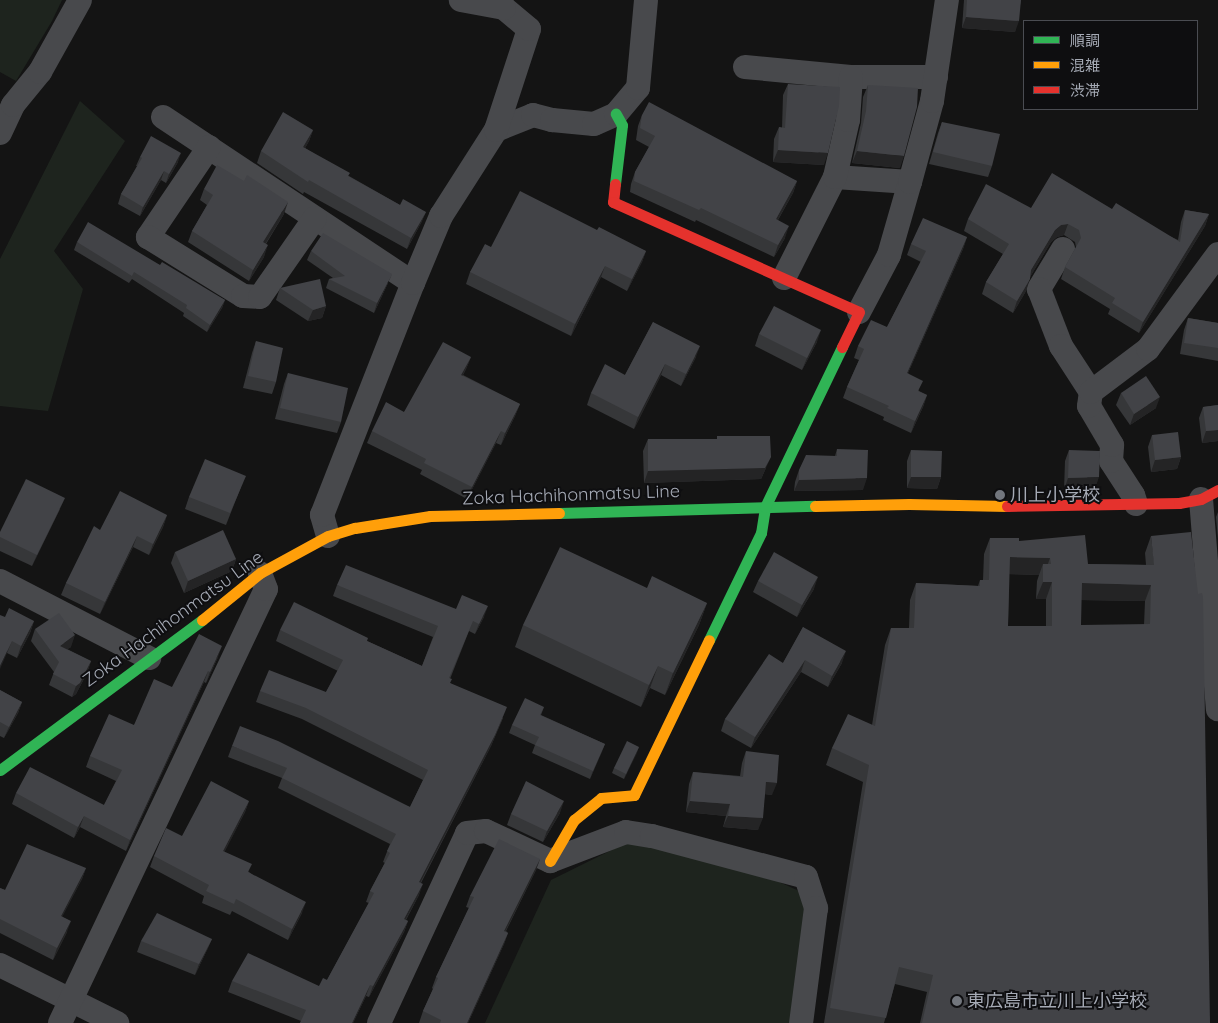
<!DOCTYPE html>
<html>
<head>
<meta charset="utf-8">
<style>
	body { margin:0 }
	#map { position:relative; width:1218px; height:1023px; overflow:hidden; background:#141414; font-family:Quicksand,"Noto Sans JP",sans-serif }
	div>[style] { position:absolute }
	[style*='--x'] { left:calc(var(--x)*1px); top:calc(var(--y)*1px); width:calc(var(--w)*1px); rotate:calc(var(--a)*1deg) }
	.green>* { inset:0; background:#1e241e }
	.street>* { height:24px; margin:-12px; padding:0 12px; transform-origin:12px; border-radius:12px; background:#48494c }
	.fast>* { height:11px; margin:-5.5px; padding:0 5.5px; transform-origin:5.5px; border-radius:5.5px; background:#30b455 }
	.slow>* { height:11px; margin:-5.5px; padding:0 5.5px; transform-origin:5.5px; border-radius:5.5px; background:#ff9f0a }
	.jam>* { height:11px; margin:-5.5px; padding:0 5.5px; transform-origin:5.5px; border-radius:5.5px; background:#e5322d }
	.wall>* { inset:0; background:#363739 }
	.shaded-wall>* { inset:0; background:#242425 }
	.building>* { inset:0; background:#424347 }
	.dots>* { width:14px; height:14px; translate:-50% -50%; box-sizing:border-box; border:2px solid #0e0e10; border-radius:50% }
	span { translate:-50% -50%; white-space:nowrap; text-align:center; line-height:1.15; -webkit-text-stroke:4px #0e0e10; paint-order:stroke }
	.street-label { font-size:18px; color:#a5aab5 }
	.poi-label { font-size:18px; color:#a5aab5 }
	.left { translate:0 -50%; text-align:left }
	.legend { position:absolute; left:1023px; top:20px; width:175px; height:90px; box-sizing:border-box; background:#0e0e10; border:1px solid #4a4c52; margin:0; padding:6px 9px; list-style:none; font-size:15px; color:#a5aab5 }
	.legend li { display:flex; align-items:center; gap:10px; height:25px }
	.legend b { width:25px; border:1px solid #4a4c52 }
</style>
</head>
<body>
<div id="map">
	<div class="green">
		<div style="clip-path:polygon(0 0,62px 0,52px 21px,16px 81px,0 72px)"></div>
		<div style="clip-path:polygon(80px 101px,125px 141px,54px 251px,83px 289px,48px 411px,0 406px,0 259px)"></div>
		<div style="clip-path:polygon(634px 839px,714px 852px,812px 897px,791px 1023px,485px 1023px,551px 880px)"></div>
	</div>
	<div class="street">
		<div style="--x:745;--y:67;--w:106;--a:5.4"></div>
		<div style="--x:851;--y:77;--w:85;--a:0"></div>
		<div style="--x:163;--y:117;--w:300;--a:33.6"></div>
		<div style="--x:496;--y:130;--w:40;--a:-22"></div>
		<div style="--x:533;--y:115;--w:20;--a:15"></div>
		<div style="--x:552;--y:120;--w:42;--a:5.4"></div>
		<div style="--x:594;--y:124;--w:24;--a:-24"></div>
		<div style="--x:616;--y:114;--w:34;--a:-50"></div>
		<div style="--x:638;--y:88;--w:88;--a:-84.8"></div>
		<div style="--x:0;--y:133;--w:31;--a:-65"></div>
		<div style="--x:13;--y:105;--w:43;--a:-50.7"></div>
		<div style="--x:40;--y:72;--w:82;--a:-60.9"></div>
		<div style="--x:209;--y:147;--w:109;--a:124.1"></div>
		<div style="--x:148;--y:237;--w:112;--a:31.8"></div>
		<div style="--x:243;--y:296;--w:17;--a:3"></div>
		<div style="--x:260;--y:297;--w:96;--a:-55.2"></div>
		<div style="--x:835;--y:177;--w:75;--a:3.8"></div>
		<div style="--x:1063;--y:249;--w:47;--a:121"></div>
		<div style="--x:1039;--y:289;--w:61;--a:68.9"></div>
		<div style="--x:1061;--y:346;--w:55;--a:56.9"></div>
		<div style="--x:784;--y:278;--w:113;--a:-63.2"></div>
		<div style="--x:835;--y:177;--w:58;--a:-77.2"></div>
		<div style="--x:848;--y:120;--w:43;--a:-86"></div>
		<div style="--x:859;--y:312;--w:64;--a:-62.2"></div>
		<div style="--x:889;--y:255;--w:76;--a:-74"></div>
		<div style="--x:910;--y:182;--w:84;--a:-74.8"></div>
		<div style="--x:932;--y:101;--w:102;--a:-81.6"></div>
		<div style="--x:1201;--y:499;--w:211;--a:85.4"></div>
		<div style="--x:1136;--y:504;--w:9;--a:-108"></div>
		<div style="--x:1133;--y:495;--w:40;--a:-122.9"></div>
		<div style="--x:1111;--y:461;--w:16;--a:-86"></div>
		<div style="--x:1112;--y:445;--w:45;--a:-120.5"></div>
		<div style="--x:1089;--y:406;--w:14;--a:-82"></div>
		<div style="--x:1091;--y:392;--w:71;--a:-37"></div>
		<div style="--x:1148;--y:349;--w:118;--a:-53.6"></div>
		<div style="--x:328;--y:536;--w:22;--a:-106"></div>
		<div style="--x:322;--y:515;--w:249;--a:-68.6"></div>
		<div style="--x:413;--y:283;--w:73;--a:-67.3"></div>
		<div style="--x:441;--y:216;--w:102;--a:-57.4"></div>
		<div style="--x:496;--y:130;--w:106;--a:-71.9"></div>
		<div style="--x:529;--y:29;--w:33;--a:-140"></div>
		<div style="--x:504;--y:8;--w:44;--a:-169.5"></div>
		<div style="--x:0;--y:581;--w:168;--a:27.3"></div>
		<div style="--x:0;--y:965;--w:131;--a:26.4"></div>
		<div style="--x:60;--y:1023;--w:480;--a:-64.6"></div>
		<div style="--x:266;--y:589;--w:17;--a:-111"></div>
		<div style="--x:379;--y:1023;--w:209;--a:-65.1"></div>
		<div style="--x:467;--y:833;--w:19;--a:-6"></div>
		<div style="--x:486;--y:831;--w:71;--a:25.1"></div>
		<div style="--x:550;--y:861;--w:81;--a:-20.9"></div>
		<div style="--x:626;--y:832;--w:26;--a:9"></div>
		<div style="--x:652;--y:836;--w:159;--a:14.9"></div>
		<div style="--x:806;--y:877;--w:33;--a:72"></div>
		<div style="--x:816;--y:908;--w:116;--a:97.4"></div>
	</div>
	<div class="fast">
		<div style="--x:615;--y:184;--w:59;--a:-83.2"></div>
		<div style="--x:622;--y:125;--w:13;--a:-119"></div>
		<div style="--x:559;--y:513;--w:256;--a:-1.6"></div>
		<div style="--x:709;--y:640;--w:119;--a:-64.1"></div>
		<div style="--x:761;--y:533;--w:26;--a:-81"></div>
		<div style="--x:765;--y:507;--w:178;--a:-64.3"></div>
		<div style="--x:0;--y:770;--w:252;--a:-36.6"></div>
	</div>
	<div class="slow">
		<div style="--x:815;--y:506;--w:94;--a:-1.2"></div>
		<div style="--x:909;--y:504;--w:98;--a:1.2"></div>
		<div style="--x:202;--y:620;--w:75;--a:-39"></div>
		<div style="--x:260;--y:573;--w:77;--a:-28.6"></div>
		<div style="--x:328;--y:536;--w:28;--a:-17"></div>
		<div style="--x:355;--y:528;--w:76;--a:-9.1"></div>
		<div style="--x:430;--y:516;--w:129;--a:-1.3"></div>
		<div style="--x:550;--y:861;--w:48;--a:-59.7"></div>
		<div style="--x:574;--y:820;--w:35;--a:-39"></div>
		<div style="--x:601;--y:798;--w:33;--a:-5"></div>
		<div style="--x:634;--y:795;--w:172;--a:-64.2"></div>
	</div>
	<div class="jam">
		<div style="--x:615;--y:184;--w:18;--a:96"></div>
		<div style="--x:613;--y:202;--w:269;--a:24.1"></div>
		<div style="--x:859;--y:312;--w:39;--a:116"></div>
		<div style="--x:1007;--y:506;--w:172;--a:-1"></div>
		<div style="--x:1179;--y:503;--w:22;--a:-10"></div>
		<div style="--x:1201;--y:499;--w:19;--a:-28"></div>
	</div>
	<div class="wall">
		<div style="clip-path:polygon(964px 0,1021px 0,1015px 32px,962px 28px)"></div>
		<div style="clip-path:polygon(788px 84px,824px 165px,773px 162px,774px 139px,779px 127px,782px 128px,783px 95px)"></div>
		<div style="clip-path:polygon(868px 85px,900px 168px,852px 163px,861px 123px,863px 97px)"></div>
		<div style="clip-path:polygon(642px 115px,797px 181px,793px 193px,778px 220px,785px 238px,774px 257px,696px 220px,695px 222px,630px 192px,631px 184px,635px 172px,649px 147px,636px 140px,638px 126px)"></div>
		<div style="clip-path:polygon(942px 122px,992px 166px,988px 177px,929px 164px,938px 133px)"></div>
		<div style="clip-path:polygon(313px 130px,309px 141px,305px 148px,349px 176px,400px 205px,426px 212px,421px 223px,407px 249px,304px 192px,303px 194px,257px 163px,261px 151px)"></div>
		<div style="clip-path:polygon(140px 157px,178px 162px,166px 183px,161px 180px,140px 216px,118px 204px,121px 194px,137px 166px,136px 166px)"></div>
		<div style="clip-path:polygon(204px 189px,284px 214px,266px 244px,264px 257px,249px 281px,188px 242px,192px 231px,207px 205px,200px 200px)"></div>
		<div style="clip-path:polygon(1031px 208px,1112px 209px,1178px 240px,1181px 222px,1185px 210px,1209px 214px,1205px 226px,1139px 333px,1108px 314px,1110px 309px,1061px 279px,1065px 267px,1076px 247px,1075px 242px,1064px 235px,1057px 237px,1051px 242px,1030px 277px,1026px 291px,1013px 313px,982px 294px,986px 282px,1003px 254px,964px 231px,968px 219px)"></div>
		<div style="clip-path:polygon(597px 230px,646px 251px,642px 262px,627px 291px,601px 277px,571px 336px,466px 284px,470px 272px,491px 247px)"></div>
		<div style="clip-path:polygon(967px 237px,963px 249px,908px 373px,919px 391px,927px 395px,923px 407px,911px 433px,883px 420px,884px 417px,843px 398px,847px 387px,859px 360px,854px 358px,858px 346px,887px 327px,921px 262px,907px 255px,911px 244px)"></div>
		<div style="clip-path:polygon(77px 242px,160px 265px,225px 300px,222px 308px,207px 332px,183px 316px,184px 313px,132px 279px,129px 283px,74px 250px)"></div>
		<div style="clip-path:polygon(311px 251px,388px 283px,374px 313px,326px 288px,329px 279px,333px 278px,307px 260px)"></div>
		<div style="clip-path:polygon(280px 288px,326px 306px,322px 318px,308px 321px,276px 300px)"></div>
		<div style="clip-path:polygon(1188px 318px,1218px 323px,1218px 361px,1180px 354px,1184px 330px)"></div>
		<div style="clip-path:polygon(653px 322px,696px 357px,681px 386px,661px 375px,634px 429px,587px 405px,591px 393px,625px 375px)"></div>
		<div style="clip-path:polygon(759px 334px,817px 342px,802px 370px,755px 346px)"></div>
		<div style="clip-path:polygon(256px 341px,276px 382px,272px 394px,243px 388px,252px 353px)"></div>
		<div style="clip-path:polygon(471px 357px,466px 369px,463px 375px,520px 404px,515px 416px,501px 445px,496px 443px,467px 499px,420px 474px,422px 470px,367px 443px,372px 431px,404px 412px)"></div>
		<div style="clip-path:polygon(288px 373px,341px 422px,337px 433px,275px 419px,284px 384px)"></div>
		<div style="clip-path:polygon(1121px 393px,1156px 408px,1130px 425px,1116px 405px)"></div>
		<div style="clip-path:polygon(1218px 405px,1218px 441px,1202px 443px,1199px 418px,1203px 407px)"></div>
		<div style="clip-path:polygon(1152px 435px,1181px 457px,1177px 469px,1151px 472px,1148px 447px)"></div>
		<div style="clip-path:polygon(717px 436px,766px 468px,761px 479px,644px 483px,643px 451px,648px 439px,717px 439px)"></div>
		<div style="clip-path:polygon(837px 449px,863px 490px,794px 491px,795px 482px,799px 470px,835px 456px)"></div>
		<div style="clip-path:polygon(911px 450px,941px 477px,937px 489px,907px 488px,907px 461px)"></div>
		<div style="clip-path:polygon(1069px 450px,1095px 489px,1064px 490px,1065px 461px)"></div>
		<div style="clip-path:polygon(241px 487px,226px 525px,185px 509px,189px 497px)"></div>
		<div style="clip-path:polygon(60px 509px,32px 566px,0 551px,0 532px)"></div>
		<div style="clip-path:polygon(1218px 512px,1218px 539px,1216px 517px)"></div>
		<div style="clip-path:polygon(167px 515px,163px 527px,149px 555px,133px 547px,100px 614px,61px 595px,66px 583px,100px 530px)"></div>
		<div style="clip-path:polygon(evenodd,1151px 536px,1210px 1023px,920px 1023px,927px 992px,895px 984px,884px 1023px,824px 1023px,863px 782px,826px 765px,832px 748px,872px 725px,885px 645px,891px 628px,909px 628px,910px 600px,916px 583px,978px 586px,980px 580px,983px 580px,984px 554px,990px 538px,1019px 541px,1088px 564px,1146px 565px,1145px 553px,1151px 536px,1009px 574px,1039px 575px,1037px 581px,1036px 599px,1046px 599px,1046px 626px,1008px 626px,1009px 574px,1151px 536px,1081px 600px,1145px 601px,1144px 625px,1081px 625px,1081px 600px)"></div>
		<div style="clip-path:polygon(175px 552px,236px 559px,232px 571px,184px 593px,171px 563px)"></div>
		<div style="clip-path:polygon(758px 581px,814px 589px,797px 617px,753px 592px)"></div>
		<div style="clip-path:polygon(337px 585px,456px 609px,484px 617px,475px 634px,469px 631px,450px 679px,450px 683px,503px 718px,491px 746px,421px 883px,419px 895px,406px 920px,408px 921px,404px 932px,369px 997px,366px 996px,353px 1023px,300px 1023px,301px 1021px,228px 992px,232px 981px,319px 986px,327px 980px,369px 903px,366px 902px,370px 891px,385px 863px,383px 862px,390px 844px,278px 788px,282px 778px,228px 757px,232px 746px,410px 807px,423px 780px,302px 719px,256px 702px,260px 691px,326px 692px,338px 671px,276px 641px,280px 630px,367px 641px,422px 666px,433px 637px,333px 596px)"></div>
		<div style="clip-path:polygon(647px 588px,707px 603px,699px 625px,665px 695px,650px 688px,641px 707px,515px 647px,523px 625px)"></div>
		<div style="clip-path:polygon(5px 617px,34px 621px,30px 633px,17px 658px,7px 653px)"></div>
		<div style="clip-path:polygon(803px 627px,842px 663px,828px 687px,801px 672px,751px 748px,721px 731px,725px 719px,783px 663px)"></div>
		<div style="clip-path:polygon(35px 629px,71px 647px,67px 649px,91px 661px,87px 673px,76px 694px,72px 697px,49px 685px,54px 672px,31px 641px)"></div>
		<div style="clip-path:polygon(218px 657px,206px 683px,204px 682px,126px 851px,80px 827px,74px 838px,12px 804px,16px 793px,104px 805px,116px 781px,86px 767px,90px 756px,134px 725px,172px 687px)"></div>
		<div style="clip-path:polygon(0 690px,22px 702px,18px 713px,4px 738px,0 736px)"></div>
		<div style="clip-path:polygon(544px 707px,541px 715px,605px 744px,590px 779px,532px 753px,535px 745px,509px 733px,512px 725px)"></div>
		<div style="clip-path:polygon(639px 747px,624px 779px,612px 773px,614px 768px)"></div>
		<div style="clip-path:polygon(746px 751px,772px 795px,765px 794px,758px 830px,723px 827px,726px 816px,686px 812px,689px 784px,693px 772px,740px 776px,742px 763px)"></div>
		<div style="clip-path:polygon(249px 801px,245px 812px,224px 852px,249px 872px,302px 913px,288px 940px,232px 911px,230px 915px,202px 903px,204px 896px,150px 867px,154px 856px,182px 836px)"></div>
		<div style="clip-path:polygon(560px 813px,543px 842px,507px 825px,511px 814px)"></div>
		<div style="clip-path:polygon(540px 859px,536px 870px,506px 931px,508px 933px,504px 944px,468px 1023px,419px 1023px,423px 1011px,433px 989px,432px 988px,436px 977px,469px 908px,466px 907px,470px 896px)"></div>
		<div style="clip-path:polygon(86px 868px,82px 879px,62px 916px,67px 932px,53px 960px,0 933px,0 888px,5px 890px)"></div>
		<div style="clip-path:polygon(212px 939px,207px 950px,195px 975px,137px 952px,141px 941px)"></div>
	</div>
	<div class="shaded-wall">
		<div style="clip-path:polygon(966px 17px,1019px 21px,1015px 32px,962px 28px)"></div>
		<div style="clip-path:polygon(313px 130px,309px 141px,299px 159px,303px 147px)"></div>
		<div style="clip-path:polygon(778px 150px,828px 153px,824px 165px,773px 162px)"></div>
		<div style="clip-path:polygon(857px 151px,904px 156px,900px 168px,852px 163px)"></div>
		<div style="clip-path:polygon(181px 153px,178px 162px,166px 183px,169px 174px)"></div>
		<div style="clip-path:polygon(164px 171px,161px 180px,140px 216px,143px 207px)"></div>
		<div style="clip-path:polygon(797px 181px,793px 193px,772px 230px,776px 219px)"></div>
		<div style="clip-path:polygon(288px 202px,284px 214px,259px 254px,263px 242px)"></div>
		<div style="clip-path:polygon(426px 212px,421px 223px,407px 249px,411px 238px)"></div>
		<div style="clip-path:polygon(1209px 214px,1205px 226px,1139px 333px,1143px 322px)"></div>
		<div style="clip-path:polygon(1068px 224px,1064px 235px,1057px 237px,1051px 242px,1027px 282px,1031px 270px,1055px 230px,1061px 225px)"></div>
		<div style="clip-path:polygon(789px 226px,785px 238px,774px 257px,778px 245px)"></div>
		<div style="clip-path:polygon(967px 237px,963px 249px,903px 384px,907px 373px)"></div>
		<div style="clip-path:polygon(268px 245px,264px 257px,249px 281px,253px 270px)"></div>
		<div style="clip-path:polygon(646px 251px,642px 262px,627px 291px,632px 279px)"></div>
		<div style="clip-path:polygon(605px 266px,601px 277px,571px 336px,575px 324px)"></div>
		<div style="clip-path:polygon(392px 274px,388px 283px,374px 313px,377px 303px)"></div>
		<div style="clip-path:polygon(1030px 279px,1026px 291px,1013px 313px,1017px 301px)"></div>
		<div style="clip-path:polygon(225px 300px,222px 308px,207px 332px,210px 325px)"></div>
		<div style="clip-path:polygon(326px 306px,322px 318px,308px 321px,313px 310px)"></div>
		<div style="clip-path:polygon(821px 330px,817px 342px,802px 370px,807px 358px)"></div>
		<div style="clip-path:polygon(700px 346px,696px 357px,681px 386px,686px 374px)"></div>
		<div style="clip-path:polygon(471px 357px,466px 369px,457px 386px,461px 375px)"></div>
		<div style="clip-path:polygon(665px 364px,661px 375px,634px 429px,638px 417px)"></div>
		<div style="clip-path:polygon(927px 395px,923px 407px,911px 433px,915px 421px)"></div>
		<div style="clip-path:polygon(1160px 397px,1156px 408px,1130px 425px,1134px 414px)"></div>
		<div style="clip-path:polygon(520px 404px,515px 416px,501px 445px,505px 433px)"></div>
		<div style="clip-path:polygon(1218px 430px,1218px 441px,1202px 443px,1206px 431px)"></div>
		<div style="clip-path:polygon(501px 431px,496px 443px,467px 499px,472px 487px)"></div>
		<div style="clip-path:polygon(771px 457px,761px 479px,644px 483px,648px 471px)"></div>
		<div style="clip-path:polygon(1181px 457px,1177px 469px,1151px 472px,1155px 460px)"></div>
		<div style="clip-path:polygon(911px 477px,941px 477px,937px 489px,907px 488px)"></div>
		<div style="clip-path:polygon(1099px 477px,1095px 489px,1064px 490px,1068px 478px)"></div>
		<div style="clip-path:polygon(867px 478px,863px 490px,794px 491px,799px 480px)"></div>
		<div style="clip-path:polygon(65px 498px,60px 509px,32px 566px,37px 555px)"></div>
		<div style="clip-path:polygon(167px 515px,163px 527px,149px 555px,153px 544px)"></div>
		<div style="clip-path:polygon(137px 536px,133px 547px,100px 614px,105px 602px)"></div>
		<div style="clip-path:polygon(1010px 557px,1050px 558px,1044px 575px,1043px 564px,1039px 575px,1004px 574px)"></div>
		<div style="clip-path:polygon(236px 559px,232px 571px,184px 593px,188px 581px)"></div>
		<div style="clip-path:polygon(818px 577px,814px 589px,797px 617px,802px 605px)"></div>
		<div style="clip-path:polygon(1043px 582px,1052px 582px,1046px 599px,1036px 599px)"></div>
		<div style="clip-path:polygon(1082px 583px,1151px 585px,1145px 601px,1076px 600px)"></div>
		<div style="clip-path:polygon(707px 603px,699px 625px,665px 695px,673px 673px)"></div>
		<div style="clip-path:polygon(488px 606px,484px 617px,475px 634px,479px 624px)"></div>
		<div style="clip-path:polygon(34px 621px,30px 633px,17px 658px,21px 646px)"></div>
		<div style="clip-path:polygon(75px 635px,71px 647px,56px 657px,60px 646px)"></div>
		<div style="clip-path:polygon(12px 641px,7px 653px,0 669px,0 666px)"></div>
		<div style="clip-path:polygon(222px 646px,218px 657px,206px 683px,210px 672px)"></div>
		<div style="clip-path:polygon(846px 651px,842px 663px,828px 687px,832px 676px)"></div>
		<div style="clip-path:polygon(805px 660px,801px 672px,751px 748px,755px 737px)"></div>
		<div style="clip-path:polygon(91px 661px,87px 673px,76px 694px,72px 697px,76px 686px)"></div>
		<div style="clip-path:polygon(658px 666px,650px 688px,641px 707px,649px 685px)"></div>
		<div style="clip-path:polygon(208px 671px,204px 682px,126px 851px,130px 840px)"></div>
		<div style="clip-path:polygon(22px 702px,18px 713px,4px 738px,9px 727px)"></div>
		<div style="clip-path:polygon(507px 707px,491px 746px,415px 893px,419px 882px)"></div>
		<div style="clip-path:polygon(605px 744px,602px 752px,590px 779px,593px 771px)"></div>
		<div style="clip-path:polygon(639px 747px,637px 753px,624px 779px,626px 774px)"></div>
		<div style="clip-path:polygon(766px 782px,777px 783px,772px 795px,762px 794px)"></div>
		<div style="clip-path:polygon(249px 801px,245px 812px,219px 863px,223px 851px)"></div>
		<div style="clip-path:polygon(564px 801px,560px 813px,543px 842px,547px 831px)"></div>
		<div style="clip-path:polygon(690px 801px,730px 804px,726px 816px,686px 812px)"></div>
		<div style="clip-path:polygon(84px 816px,80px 827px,74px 838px,78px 827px)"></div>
		<div style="clip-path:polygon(728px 816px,763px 818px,758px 830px,723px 827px)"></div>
		<div style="clip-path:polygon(540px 859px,536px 870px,500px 942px,504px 931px)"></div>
		<div style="clip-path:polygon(86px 868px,82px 879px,57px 927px,61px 916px)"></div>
		<div style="clip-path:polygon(423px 884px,419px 895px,400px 930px,404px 919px)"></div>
		<div style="clip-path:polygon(306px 902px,302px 913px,288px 940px,292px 929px)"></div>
		<div style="clip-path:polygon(71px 921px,67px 932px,53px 960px,57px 948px)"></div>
		<div style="clip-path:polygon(408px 921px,404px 932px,369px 997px,373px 986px)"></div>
		<div style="clip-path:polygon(508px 933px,504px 944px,468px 1023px,467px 1023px)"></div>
		<div style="clip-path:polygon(212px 939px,207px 950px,195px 975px,199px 964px)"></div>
		<div style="clip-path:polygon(370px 985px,366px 996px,353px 1023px,352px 1023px)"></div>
	</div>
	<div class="building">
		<div style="clip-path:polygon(967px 0,1021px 0,1019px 21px,966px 17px)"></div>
		<div style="clip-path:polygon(788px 84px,840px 87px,839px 106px,828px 153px,778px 150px,779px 127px,785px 128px)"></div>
		<div style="clip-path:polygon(868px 85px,918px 88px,917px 107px,904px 156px,857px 151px,866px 111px)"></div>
		<div style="clip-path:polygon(649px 102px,797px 181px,776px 219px,789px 226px,778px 245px,701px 208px,699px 210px,634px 181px,635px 172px,655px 136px,640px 128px,642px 115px)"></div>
		<div style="clip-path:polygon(283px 112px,313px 130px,303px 147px,350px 173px,348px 176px,400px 205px,403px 199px,426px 212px,411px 238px,309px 180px,308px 182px,261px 151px)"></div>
		<div style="clip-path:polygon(942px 122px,1000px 134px,992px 166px,933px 152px)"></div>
		<div style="clip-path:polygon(151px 136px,181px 153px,169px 174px,164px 171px,143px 207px,121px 194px,142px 158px,140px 157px)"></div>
		<div style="clip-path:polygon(217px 165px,244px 181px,247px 175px,288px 202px,263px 242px,268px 245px,253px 270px,192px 231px,213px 195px,204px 189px)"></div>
		<div style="clip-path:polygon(1052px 173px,1112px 209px,1116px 203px,1180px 242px,1185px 210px,1209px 214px,1143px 322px,1112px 303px,1115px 298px,1065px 267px,1081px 238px,1079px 230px,1068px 224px,1061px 225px,1055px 230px,1031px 270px,1030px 279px,1017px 301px,986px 282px,1009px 244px,968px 219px,986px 184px,1031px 208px)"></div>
		<div style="clip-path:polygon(520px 191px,597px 230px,599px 227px,646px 251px,632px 279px,605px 266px,575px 324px,470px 272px,485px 244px,491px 247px)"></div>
		<div style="clip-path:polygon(923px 218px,967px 237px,907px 373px,923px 381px,918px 391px,927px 395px,915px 421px,887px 408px,889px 406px,847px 387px,864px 349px,858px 346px,871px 320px,887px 327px,926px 251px,911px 244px)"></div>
		<div style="clip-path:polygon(88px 222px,160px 265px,162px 262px,225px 300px,210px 325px,186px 308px,187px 305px,134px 272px,132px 276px,77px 242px)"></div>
		<div style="clip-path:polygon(323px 233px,392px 274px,377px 303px,329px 279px,345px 276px,311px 251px)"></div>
		<div style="clip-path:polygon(320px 279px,326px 306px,313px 310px,280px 288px)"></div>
		<div style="clip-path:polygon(774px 306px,821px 330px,807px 358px,759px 334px)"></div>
		<div style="clip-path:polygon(1188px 318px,1218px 323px,1218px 348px,1184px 343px)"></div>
		<div style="clip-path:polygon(653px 322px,700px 346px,686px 374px,665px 364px,638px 417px,591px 393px,605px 364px,625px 375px)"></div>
		<div style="clip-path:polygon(256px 341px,283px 348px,276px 382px,248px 376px)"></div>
		<div style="clip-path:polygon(443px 342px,471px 357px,461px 375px,520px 404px,505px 433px,501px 431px,472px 487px,424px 463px,426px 459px,372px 431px,386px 402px,404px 412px)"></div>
		<div style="clip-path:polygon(288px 373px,348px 388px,341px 422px,280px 408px)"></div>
		<div style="clip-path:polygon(1146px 376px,1160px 397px,1134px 414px,1121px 393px)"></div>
		<div style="clip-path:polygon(1218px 405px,1218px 430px,1206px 431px,1203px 407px)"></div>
		<div style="clip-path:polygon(1178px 432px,1181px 457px,1155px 460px,1152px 435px)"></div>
		<div style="clip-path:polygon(717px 436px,770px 436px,771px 457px,765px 468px,648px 471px,648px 439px,717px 439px)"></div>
		<div style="clip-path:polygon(837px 449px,868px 450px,867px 478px,799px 480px,799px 470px,806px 455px,837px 456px)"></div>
		<div style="clip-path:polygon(911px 450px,942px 451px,941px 477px,911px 477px)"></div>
		<div style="clip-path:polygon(1069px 450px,1100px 451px,1099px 477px,1068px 478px)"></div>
		<div style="clip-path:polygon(205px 459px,246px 476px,230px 513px,189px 497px)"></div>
		<div style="clip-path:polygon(26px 479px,65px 498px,37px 555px,0 537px,0 532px)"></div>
		<div style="clip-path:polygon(120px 491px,167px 515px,153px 544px,137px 536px,105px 602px,66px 583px,94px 526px,100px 530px)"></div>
		<div style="clip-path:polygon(223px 530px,236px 559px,188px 581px,175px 552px)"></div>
		<div style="clip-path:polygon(evenodd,1191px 532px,1198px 594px,1202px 593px,1203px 597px,1210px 1023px,922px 1023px,933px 975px,899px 967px,886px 1018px,830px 1008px,869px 765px,832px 748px,848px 714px,875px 726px,891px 628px,914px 628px,916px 583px,980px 586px,980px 580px,989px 580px,990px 538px,1019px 538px,1019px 541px,1085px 535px,1088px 564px,1154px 565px,1151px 536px,1191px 532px,1010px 557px,1050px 558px,1051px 564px,1043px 564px,1043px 582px,1052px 582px,1052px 626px,1008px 626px,1010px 557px,1191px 532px,1082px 583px,1151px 585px,1150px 624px,1081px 625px,1082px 583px)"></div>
		<div style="clip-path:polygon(560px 547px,647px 588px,652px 576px,707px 603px,673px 673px,658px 666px,649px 685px,523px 625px)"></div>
		<div style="clip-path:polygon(774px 552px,818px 577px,802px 605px,758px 581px)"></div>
		<div style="clip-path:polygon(346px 565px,456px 609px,462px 595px,488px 606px,479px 624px,473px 621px,449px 678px,452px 679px,450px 683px,507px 707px,495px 735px,419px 882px,423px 884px,404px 919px,408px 921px,373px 986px,370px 985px,352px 1023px,300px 1023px,306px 1010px,232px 981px,248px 953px,319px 986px,323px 978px,327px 980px,374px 893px,370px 891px,390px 853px,387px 851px,396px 834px,282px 778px,287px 768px,232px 746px,240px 726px,278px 741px,410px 807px,428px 770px,306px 708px,260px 691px,269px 670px,326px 692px,343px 660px,280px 630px,294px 602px,368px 638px,367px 641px,422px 666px,438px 626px,337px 585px)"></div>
		<div style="clip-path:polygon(9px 608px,34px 621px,21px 646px,12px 641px,0 666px,0 615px,5px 617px)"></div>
		<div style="clip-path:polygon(59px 613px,75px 635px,60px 646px,91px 661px,80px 683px,76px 686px,53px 674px,59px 662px,35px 629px)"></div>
		<div style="clip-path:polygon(803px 627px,846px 651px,832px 676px,805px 660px,755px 737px,725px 719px,769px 654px,783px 663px)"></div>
		<div style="clip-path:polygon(199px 634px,222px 646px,210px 672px,208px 671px,130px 840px,84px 816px,78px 827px,16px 793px,30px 767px,104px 805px,122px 770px,90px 756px,109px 714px,134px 725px,154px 679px,172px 687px)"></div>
		<div style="clip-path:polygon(0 690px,22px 702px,9px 727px,0 722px)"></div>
		<div style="clip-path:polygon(525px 698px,544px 707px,540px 715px,605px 744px,593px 771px,535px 745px,539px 737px,512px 725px)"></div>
		<div style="clip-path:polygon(627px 741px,639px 747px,626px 774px,614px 768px)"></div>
		<div style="clip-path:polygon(746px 751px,779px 755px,777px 783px,766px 782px,763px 818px,728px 816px,730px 804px,690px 801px,693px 772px,743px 777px)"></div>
		<div style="clip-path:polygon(211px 781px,249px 801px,223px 851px,252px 864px,248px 872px,306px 902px,292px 929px,236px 899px,234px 904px,206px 891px,209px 885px,154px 856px,166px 828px,182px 836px)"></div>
		<div style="clip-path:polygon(526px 781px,564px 801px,547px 831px,511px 814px)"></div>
		<div style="clip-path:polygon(499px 839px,540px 859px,504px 931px,508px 933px,467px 1023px,440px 1023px,441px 1020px,423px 1011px,438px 978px,436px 977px,474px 897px,470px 896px)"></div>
		<div style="clip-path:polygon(27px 844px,86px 868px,61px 916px,71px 921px,57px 948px,0 919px,0 888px,5px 890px)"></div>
		<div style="clip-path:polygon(157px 913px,212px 939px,199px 964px,141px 941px)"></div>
	</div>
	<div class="dots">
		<div style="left:1000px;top:495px;background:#72767d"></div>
		<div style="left:957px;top:1001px;background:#72767d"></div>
	</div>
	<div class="street-label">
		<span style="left:571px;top:495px;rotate:-2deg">Zoka Hachihonmatsu Line</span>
		<span style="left:173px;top:619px;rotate:-36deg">Zoka Hachihonmatsu Line</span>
	</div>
	<div class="poi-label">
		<span class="left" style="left:1010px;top:495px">川上小学校</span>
		<span class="left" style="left:967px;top:1001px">東広島市立川上小学校</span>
	</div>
	<ul class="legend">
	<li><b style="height:6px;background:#30b455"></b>順調</li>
	<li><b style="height:6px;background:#ff9f0a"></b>混雑</li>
	<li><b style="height:6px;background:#e5322d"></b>渋滞</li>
	</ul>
</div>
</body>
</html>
